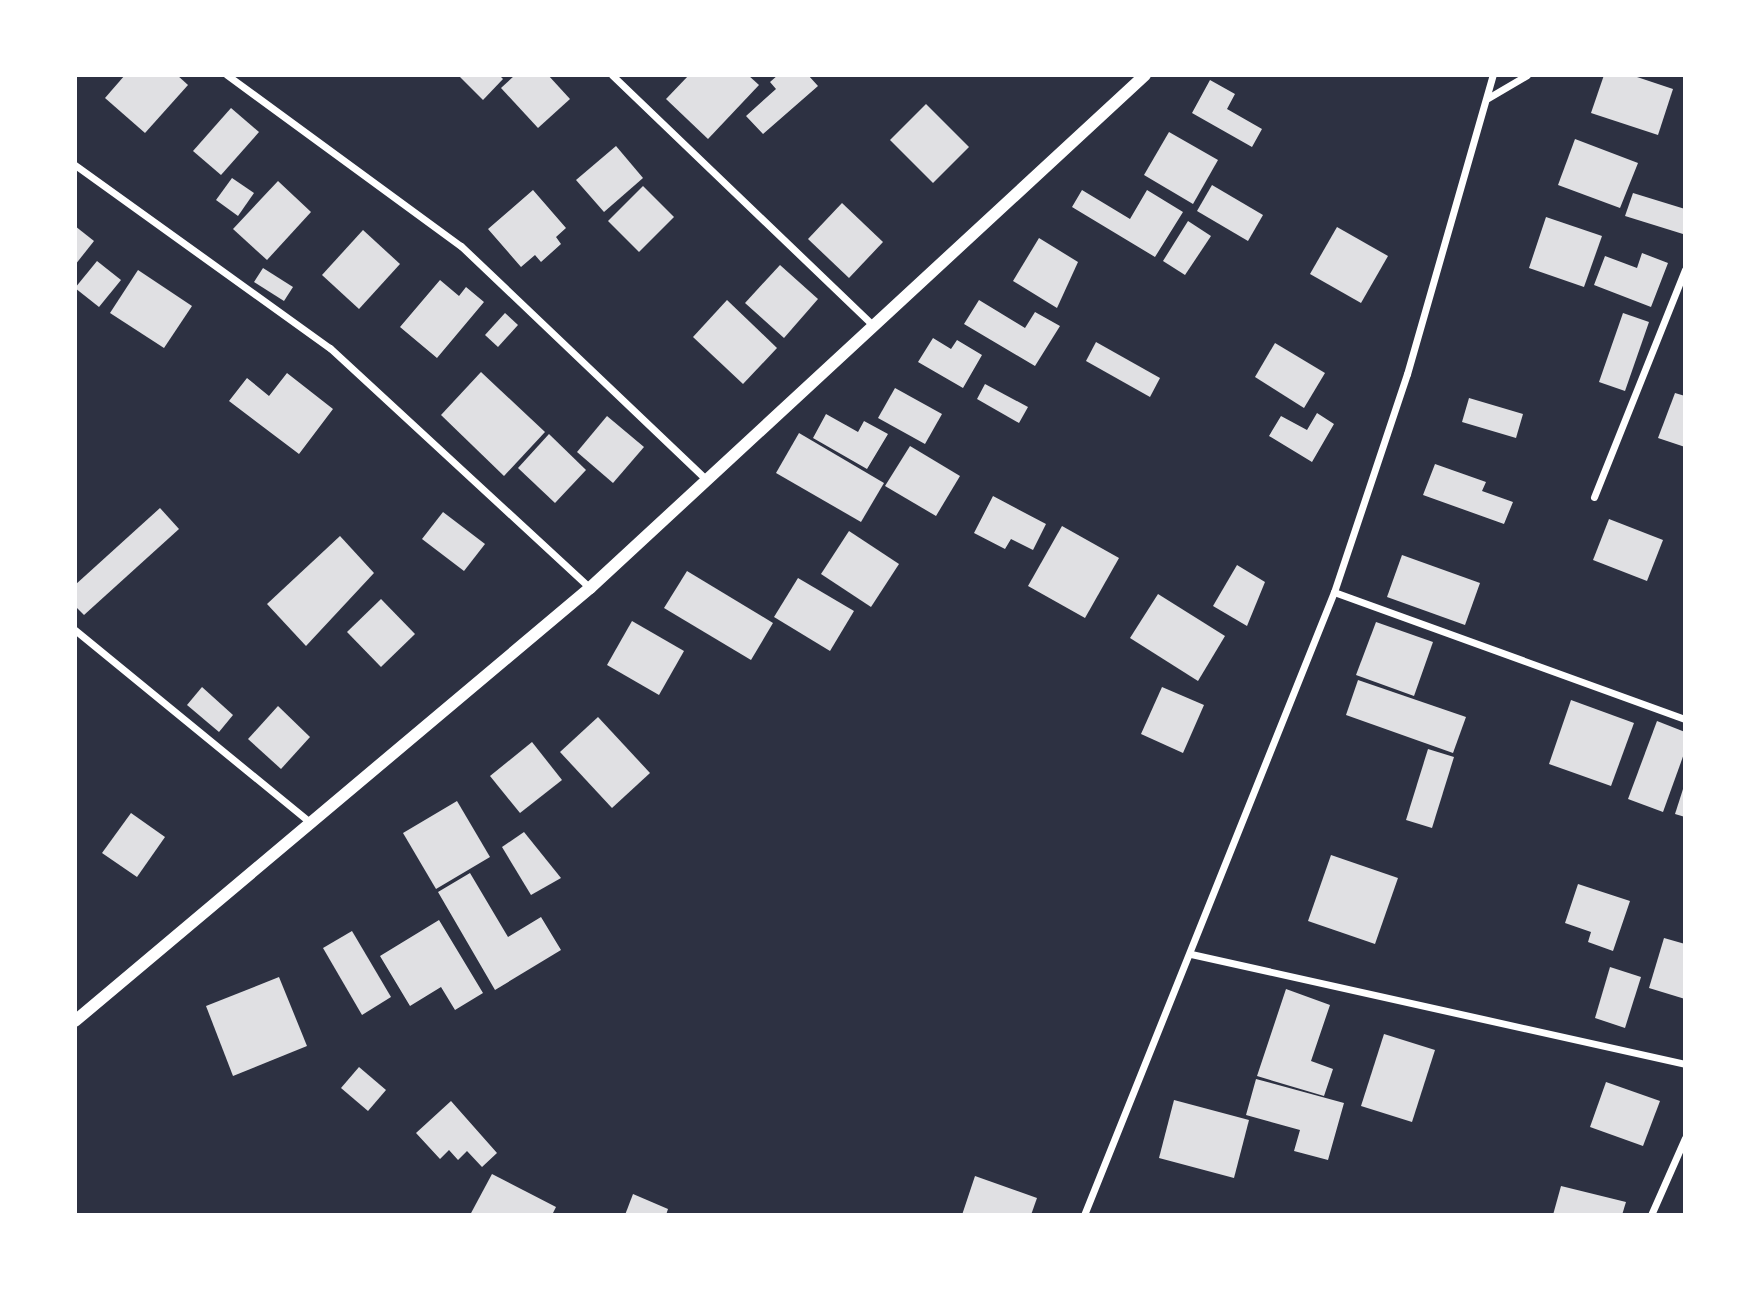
<!DOCTYPE html>
<html>
<head>
<meta charset="utf-8">
<style>
	body { margin:0 }
	#map { position:relative; width:1760px; height:1290px; overflow:hidden; background:#2d3142; font-family:Lato,sans-serif }
	div>[style] { position:absolute }
	[style*='--x'] { left:calc(var(--x)*1px); top:calc(var(--y)*1px); width:calc(var(--w)*1px); rotate:calc(var(--a)*1deg) }
	.building>* { inset:0; background:#e0e0e3 }
	.minor>* { height:7px; margin:-3.5px; padding:0 3.5px; transform-origin:3.5px; border-radius:3.5px; background:#fff }
	.tertiary>* { height:12px; margin:-6px; padding:0 6px; transform-origin:6px; border-radius:6px; background:#fff }
	span { translate:-50% -50%; white-space:nowrap; text-align:center; line-height:1.15; -webkit-text-stroke:5px #fff; paint-order:stroke }
	.frame { position:absolute; inset:0; border:77px solid #fff; pointer-events:none }
</style>
</head>
<body>
<div id="map">
	<div class="building">
		<div style="clip-path:polygon(125px 75px,177px 75px,188px 85px,145px 133px,105px 98px)"></div>
		<div style="clip-path:polygon(458px 75px,499px 75px,503px 79px,483px 100px)"></div>
		<div style="clip-path:polygon(515px 75px,548px 75px,570px 99px,538px 128px,501px 88px)"></div>
		<div style="clip-path:polygon(689px 75px,748px 75px,759px 85px,708px 139px,666px 99px)"></div>
		<div style="clip-path:polygon(778px 75px,808px 75px,818px 86px,763px 134px,746px 116px,776px 89px,770px 82px)"></div>
		<div style="clip-path:polygon(1604px 75px,1631px 75px,1673px 89px,1658px 135px,1591px 113px)"></div>
		<div style="clip-path:polygon(1210px 80px,1235px 94px,1227px 109px,1262px 129px,1252px 147px,1192px 113px)"></div>
		<div style="clip-path:polygon(926px 104px,969px 147px,933px 183px,890px 140px)"></div>
		<div style="clip-path:polygon(231px 108px,259px 132px,221px 175px,193px 151px)"></div>
		<div style="clip-path:polygon(1169px 132px,1218px 160px,1193px 204px,1144px 175px)"></div>
		<div style="clip-path:polygon(1575px 139px,1638px 163px,1620px 208px,1558px 185px)"></div>
		<div style="clip-path:polygon(616px 146px,643px 178px,604px 212px,576px 180px)"></div>
		<div style="clip-path:polygon(232px 178px,254px 193px,238px 216px,216px 200px)"></div>
		<div style="clip-path:polygon(278px 181px,311px 212px,267px 260px,233px 229px)"></div>
		<div style="clip-path:polygon(1212px 185px,1263px 215px,1248px 241px,1197px 211px)"></div>
		<div style="clip-path:polygon(643px 186px,674px 217px,639px 252px,608px 221px)"></div>
		<div style="clip-path:polygon(533px 190px,566px 228px,556px 237px,561px 244px,541px 262px,535px 255px,521px 267px,488px 229px)"></div>
		<div style="clip-path:polygon(1082px 190px,1130px 219px,1147px 190px,1183px 212px,1155px 257px,1072px 207px)"></div>
		<div style="clip-path:polygon(1633px 193px,1685px 209px,1683px 234px,1625px 216px)"></div>
		<div style="clip-path:polygon(842px 203px,883px 242px,849px 278px,808px 239px)"></div>
		<div style="clip-path:polygon(1546px 217px,1602px 236px,1584px 287px,1529px 268px)"></div>
		<div style="clip-path:polygon(1188px 221px,1211px 236px,1185px 275px,1163px 261px)"></div>
		<div style="clip-path:polygon(75px 226px,94px 241px,75px 265px)"></div>
		<div style="clip-path:polygon(1337px 227px,1388px 256px,1361px 303px,1310px 274px)"></div>
		<div style="clip-path:polygon(363px 230px,400px 264px,359px 309px,322px 275px)"></div>
		<div style="clip-path:polygon(1039px 238px,1078px 262px,1057px 308px,1013px 281px)"></div>
		<div style="clip-path:polygon(1642px 253px,1668px 263px,1651px 307px,1594px 285px,1605px 256px,1637px 268px)"></div>
		<div style="clip-path:polygon(97px 261px,121px 280px,99px 307px,75px 288px)"></div>
		<div style="clip-path:polygon(780px 265px,818px 299px,784px 338px,745px 303px)"></div>
		<div style="clip-path:polygon(263px 268px,293px 287px,284px 301px,254px 282px)"></div>
		<div style="clip-path:polygon(138px 270px,192px 306px,164px 348px,110px 313px)"></div>
		<div style="clip-path:polygon(440px 280px,459px 296px,466px 287px,484px 302px,437px 358px,400px 327px)"></div>
		<div style="clip-path:polygon(727px 300px,777px 348px,743px 384px,693px 337px)"></div>
		<div style="clip-path:polygon(979px 300px,1025px 328px,1035px 312px,1060px 326px,1035px 366px,964px 324px)"></div>
		<div style="clip-path:polygon(505px 313px,518px 325px,498px 347px,485px 335px)"></div>
		<div style="clip-path:polygon(1623px 313px,1649px 322px,1625px 391px,1599px 382px)"></div>
		<div style="clip-path:polygon(933px 338px,951px 349px,957px 340px,982px 355px,963px 388px,918px 362px)"></div>
		<div style="clip-path:polygon(1096px 342px,1160px 378px,1150px 397px,1086px 361px)"></div>
		<div style="clip-path:polygon(1275px 343px,1325px 373px,1304px 408px,1255px 377px)"></div>
		<div style="clip-path:polygon(481px 372px,545px 432px,504px 476px,441px 415px)"></div>
		<div style="clip-path:polygon(287px 373px,333px 409px,299px 454px,229px 401px,247px 378px,269px 396px)"></div>
		<div style="clip-path:polygon(985px 384px,1028px 407px,1019px 423px,977px 399px)"></div>
		<div style="clip-path:polygon(895px 388px,942px 414px,925px 444px,878px 418px)"></div>
		<div style="clip-path:polygon(1675px 393px,1685px 396px,1685px 447px,1658px 438px)"></div>
		<div style="clip-path:polygon(1469px 398px,1523px 414px,1516px 438px,1462px 422px)"></div>
		<div style="clip-path:polygon(1317px 413px,1334px 424px,1312px 462px,1269px 436px,1281px 416px,1307px 430px)"></div>
		<div style="clip-path:polygon(826px 414px,858px 432px,864px 421px,888px 434px,867px 469px,813px 438px)"></div>
		<div style="clip-path:polygon(607px 416px,644px 447px,613px 483px,577px 452px)"></div>
		<div style="clip-path:polygon(799px 433px,884px 483px,861px 522px,776px 473px)"></div>
		<div style="clip-path:polygon(549px 434px,586px 470px,555px 503px,518px 468px)"></div>
		<div style="clip-path:polygon(910px 446px,960px 476px,936px 516px,885px 486px)"></div>
		<div style="clip-path:polygon(1435px 464px,1486px 482px,1482px 491px,1513px 502px,1504px 524px,1423px 495px)"></div>
		<div style="clip-path:polygon(993px 496px,1046px 524px,1033px 550px,1011px 539px,1005px 549px,974px 533px)"></div>
		<div style="clip-path:polygon(160px 508px,179px 529px,84px 615px,75px 606px,75px 585px)"></div>
		<div style="clip-path:polygon(443px 512px,485px 544px,464px 571px,422px 539px)"></div>
		<div style="clip-path:polygon(1609px 519px,1663px 540px,1647px 581px,1593px 560px)"></div>
		<div style="clip-path:polygon(1062px 526px,1119px 558px,1085px 618px,1028px 586px)"></div>
		<div style="clip-path:polygon(849px 531px,899px 564px,871px 607px,821px 574px)"></div>
		<div style="clip-path:polygon(340px 536px,374px 573px,306px 646px,267px 604px)"></div>
		<div style="clip-path:polygon(1402px 555px,1480px 583px,1465px 625px,1387px 597px)"></div>
		<div style="clip-path:polygon(1237px 565px,1265px 582px,1247px 626px,1213px 606px)"></div>
		<div style="clip-path:polygon(687px 571px,773px 623px,751px 660px,664px 608px)"></div>
		<div style="clip-path:polygon(798px 578px,854px 611px,830px 651px,774px 617px)"></div>
		<div style="clip-path:polygon(1158px 594px,1225px 636px,1198px 681px,1130px 638px)"></div>
		<div style="clip-path:polygon(381px 599px,415px 634px,381px 667px,347px 632px)"></div>
		<div style="clip-path:polygon(632px 621px,684px 651px,659px 695px,607px 665px)"></div>
		<div style="clip-path:polygon(1376px 622px,1433px 642px,1414px 696px,1356px 675px)"></div>
		<div style="clip-path:polygon(1358px 680px,1466px 717px,1453px 753px,1346px 715px)"></div>
		<div style="clip-path:polygon(202px 687px,233px 715px,219px 732px,187px 705px)"></div>
		<div style="clip-path:polygon(1162px 687px,1204px 705px,1183px 753px,1141px 734px)"></div>
		<div style="clip-path:polygon(1571px 700px,1634px 723px,1611px 786px,1549px 764px)"></div>
		<div style="clip-path:polygon(278px 706px,310px 737px,281px 769px,248px 739px)"></div>
		<div style="clip-path:polygon(598px 717px,650px 773px,612px 808px,560px 752px)"></div>
		<div style="clip-path:polygon(1657px 721px,1685px 732px,1685px 751px,1663px 812px,1628px 799px)"></div>
		<div style="clip-path:polygon(532px 742px,562px 780px,520px 813px,490px 776px)"></div>
		<div style="clip-path:polygon(1428px 749px,1454px 757px,1432px 828px,1406px 820px)"></div>
		<div style="clip-path:polygon(1684px 786px,1685px 787px,1685px 817px,1675px 814px)"></div>
		<div style="clip-path:polygon(457px 801px,490px 857px,436px 889px,403px 833px)"></div>
		<div style="clip-path:polygon(131px 813px,165px 837px,137px 877px,102px 853px)"></div>
		<div style="clip-path:polygon(524px 832px,561px 878px,531px 895px,502px 847px)"></div>
		<div style="clip-path:polygon(1331px 855px,1398px 878px,1375px 944px,1308px 921px)"></div>
		<div style="clip-path:polygon(470px 873px,508px 937px,541px 917px,561px 950px,495px 990px,438px 892px)"></div>
		<div style="clip-path:polygon(1578px 884px,1630px 901px,1613px 951px,1588px 942px,1591px 932px,1565px 923px)"></div>
		<div style="clip-path:polygon(439px 920px,483px 993px,455px 1010px,441px 987px,410px 1006px,380px 956px)"></div>
		<div style="clip-path:polygon(352px 931px,391px 997px,362px 1015px,323px 948px)"></div>
		<div style="clip-path:polygon(1664px 938px,1685px 944px,1685px 999px,1649px 988px)"></div>
		<div style="clip-path:polygon(1610px 967px,1641px 977px,1625px 1028px,1595px 1018px)"></div>
		<div style="clip-path:polygon(279px 977px,307px 1046px,233px 1076px,206px 1006px)"></div>
		<div style="clip-path:polygon(1286px 989px,1330px 1005px,1311px 1061px,1333px 1069px,1324px 1096px,1257px 1076px)"></div>
		<div style="clip-path:polygon(1384px 1034px,1435px 1050px,1412px 1122px,1361px 1106px)"></div>
		<div style="clip-path:polygon(359px 1067px,386px 1090px,368px 1111px,341px 1088px)"></div>
		<div style="clip-path:polygon(1256px 1079px,1344px 1103px,1328px 1160px,1294px 1151px,1300px 1130px,1246px 1115px)"></div>
		<div style="clip-path:polygon(1606px 1082px,1660px 1101px,1643px 1146px,1590px 1127px)"></div>
		<div style="clip-path:polygon(1174px 1100px,1249px 1120px,1234px 1178px,1159px 1158px)"></div>
		<div style="clip-path:polygon(451px 1101px,497px 1153px,482px 1167px,467px 1151px,458px 1160px,449px 1150px,440px 1159px,416px 1133px)"></div>
		<div style="clip-path:polygon(492px 1174px,556px 1207px,552px 1215px,470px 1215px)"></div>
		<div style="clip-path:polygon(975px 1176px,1037px 1198px,1031px 1215px,962px 1215px)"></div>
		<div style="clip-path:polygon(1561px 1186px,1626px 1202px,1622px 1215px,1553px 1215px)"></div>
		<div style="clip-path:polygon(633px 1194px,668px 1209px,666px 1215px,625px 1215px)"></div>
	</div>
	<div class="minor">
		<div style="--x:227;--y:75;--w:290;--a:36.2"></div>
		<div style="--x:461;--y:246;--w:338;--a:43.6"></div>
		<div style="--x:612;--y:75;--w:359;--a:43.8"></div>
		<div style="--x:1488;--y:98;--w:45;--a:-30.5"></div>
		<div style="--x:75;--y:165;--w:314;--a:35.7"></div>
		<div style="--x:330;--y:348;--w:354;--a:42.7"></div>
		<div style="--x:1594;--y:497;--w:245;--a:-68.2"></div>
		<div style="--x:1334;--y:592;--w:373;--a:19.9"></div>
		<div style="--x:75;--y:630;--w:306;--a:39.3"></div>
		<div style="--x:1191;--y:954;--w:506;--a:12.55"></div>
		<div style="--x:1084;--y:1215;--w:671;--a:-68.14"></div>
		<div style="--x:1334;--y:592;--w:230;--a:-71.5"></div>
		<div style="--x:1407;--y:374;--w:311;--a:-74"></div>
		<div style="--x:1651;--y:1215;--w:84;--a:-66.2"></div>
	</div>
	<div class="tertiary">
		<div style="--x:75;--y:1021;--w:673;--a:-40.06"></div>
		<div style="--x:590;--y:588;--w:756;--a:-42.75"></div>
	</div>
	<div class="frame"></div>
</div>
</body>
</html>
